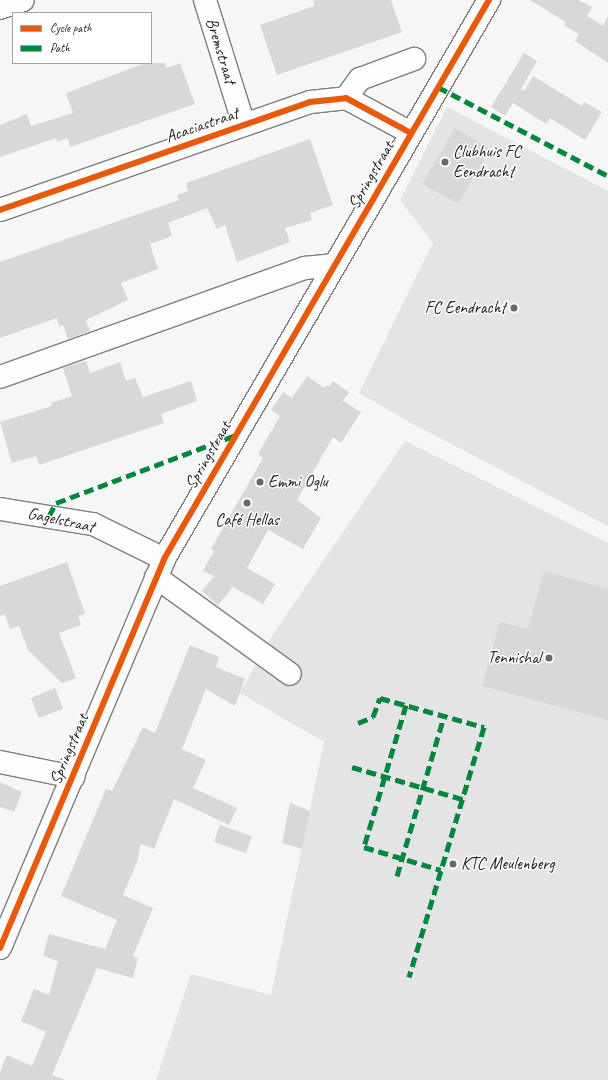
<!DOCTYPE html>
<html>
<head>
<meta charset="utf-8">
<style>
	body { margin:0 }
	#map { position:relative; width:608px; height:1080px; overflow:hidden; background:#f6f6f6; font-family:Caveat,sans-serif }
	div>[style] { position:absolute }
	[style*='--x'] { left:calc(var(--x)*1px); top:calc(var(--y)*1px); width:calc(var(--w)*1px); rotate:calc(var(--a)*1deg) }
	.green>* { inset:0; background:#e4e4e4 }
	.building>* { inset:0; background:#d8d8d8 }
	.roads { filter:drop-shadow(1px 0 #7e7e7e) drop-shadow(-1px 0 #7e7e7e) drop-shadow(0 1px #7e7e7e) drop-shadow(0 -1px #7e7e7e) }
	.minor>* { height:22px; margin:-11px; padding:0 11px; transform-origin:11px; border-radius:11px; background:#fefefe }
	.quiet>* { height:5px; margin-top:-2.5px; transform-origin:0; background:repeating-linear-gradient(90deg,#00873e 0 10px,transparent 0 15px) }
	.cycleway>* { height:6px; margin:-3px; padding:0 3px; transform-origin:3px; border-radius:3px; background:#e8590c }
	.dots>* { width:11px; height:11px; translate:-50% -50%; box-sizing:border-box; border:2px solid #fff; border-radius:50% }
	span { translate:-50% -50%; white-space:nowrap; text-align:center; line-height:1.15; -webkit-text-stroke:3px #fff; paint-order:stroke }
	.street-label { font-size:17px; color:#1c1c1c }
	.poi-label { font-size:17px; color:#1c1c1c }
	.left { translate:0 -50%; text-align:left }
	.right { translate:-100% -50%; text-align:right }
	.legend { position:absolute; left:12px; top:12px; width:140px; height:52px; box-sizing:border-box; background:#fff; border:1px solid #a4a4a4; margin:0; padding:5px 7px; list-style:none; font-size:12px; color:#1c1c1c }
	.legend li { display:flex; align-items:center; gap:8px; height:20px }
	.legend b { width:20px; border:1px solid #a4a4a4 }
</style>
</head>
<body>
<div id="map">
	<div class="green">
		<div style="clip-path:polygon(447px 107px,608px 191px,608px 526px,413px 424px,359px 393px,433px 243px,400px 200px)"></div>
		<div style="clip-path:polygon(405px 441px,608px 543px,608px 1080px,156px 1080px,191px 974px,271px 995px,324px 742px,240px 693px,268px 642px)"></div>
	</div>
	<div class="building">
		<div style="clip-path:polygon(313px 0,391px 0,402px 32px,277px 75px,260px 25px,314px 6px)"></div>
		<div style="clip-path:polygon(530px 0,578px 0,592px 7px,587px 16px,603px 26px,608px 16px,608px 63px,575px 41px,579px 34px,564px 25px,566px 22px)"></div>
		<div style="clip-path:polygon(524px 53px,537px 61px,521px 89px,524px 91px,533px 76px,582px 106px,584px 102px,602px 112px,585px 140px,550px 118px,546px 124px,513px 103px,505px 116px,491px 107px)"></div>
		<div style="clip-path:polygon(145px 63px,165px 63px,167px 68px,180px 63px,195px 104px,70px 147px,68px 138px,57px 142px,56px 138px,0 157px,0 125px,27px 114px,31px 126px,73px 113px,66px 93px)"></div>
		<div style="clip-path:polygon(455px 128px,490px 149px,458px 204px,422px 184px)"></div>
		<div style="clip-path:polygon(310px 139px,333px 205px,310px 213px,312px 220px,285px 228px,290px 242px,237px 262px,225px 225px,217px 229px,207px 208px,168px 223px,172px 236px,150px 244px,158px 269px,121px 283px,128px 300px,86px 320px,90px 331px,68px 339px,63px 325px,59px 326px,57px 318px,0 338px,0 262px,179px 200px,177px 195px,188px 191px,186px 183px)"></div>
		<div style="clip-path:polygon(86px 361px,90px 373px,120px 362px,126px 381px,135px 378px,143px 397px,191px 381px,197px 401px,161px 414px,164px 423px,143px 430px,39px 465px,36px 456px,12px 463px,0 422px,52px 406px,51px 403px,72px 396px,63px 368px)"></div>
		<div style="clip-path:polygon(307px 376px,324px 388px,326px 385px,329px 387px,333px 381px,349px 392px,343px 401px,361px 412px,341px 443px,333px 437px,297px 500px,321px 518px,303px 549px,268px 530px,247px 568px,275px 584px,263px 604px,233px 587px,218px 605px,202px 591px,214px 576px,203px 571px,214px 551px,211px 549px,263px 458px,258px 454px,280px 416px,271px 410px,283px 392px,292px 398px)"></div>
		<div style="clip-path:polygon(67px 562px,85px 614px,78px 616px,81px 625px,59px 633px,76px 678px,62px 683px,28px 650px,19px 626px,10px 629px,5px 614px,0 616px,0 586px)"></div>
		<div style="clip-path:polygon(544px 571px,608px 589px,608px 720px,482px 686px,500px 622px,528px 629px)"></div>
		<div style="clip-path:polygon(190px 645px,219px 657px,216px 667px,245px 679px,235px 706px,206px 689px,182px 749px,206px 760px,193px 788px,237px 808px,229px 825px,174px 799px,154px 849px,141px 844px,137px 862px,123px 895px,153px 908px,133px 956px,138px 958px,133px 978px,97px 968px,52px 1075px,65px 1080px,0 1080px,0 1072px,7px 1055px,32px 1066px,46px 1032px,21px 1021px,34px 989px,49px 995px,58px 961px,43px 956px,49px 934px,105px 949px,117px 920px,61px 896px,106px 789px,112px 791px,143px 727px,155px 733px)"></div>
		<div style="clip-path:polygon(55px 688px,63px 709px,39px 718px,31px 698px)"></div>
		<div style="clip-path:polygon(0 782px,22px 792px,14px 812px,0 807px)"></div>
		<div style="clip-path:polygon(290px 803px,310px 811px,302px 849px,282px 843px)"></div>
		<div style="clip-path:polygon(220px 825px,252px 836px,246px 853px,214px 842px)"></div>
	</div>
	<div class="roads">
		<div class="minor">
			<div style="--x:205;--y:0;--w:131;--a:72.7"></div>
			<div style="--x:0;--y:8;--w:24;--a:-19"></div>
			<div style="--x:346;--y:98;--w:24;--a:-54"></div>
			<div style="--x:360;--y:79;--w:58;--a:-20.3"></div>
			<div style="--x:0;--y:210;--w:328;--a:-19.2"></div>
			<div style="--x:310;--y:102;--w:36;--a:-6"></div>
			<div style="--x:346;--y:98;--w:74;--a:28.3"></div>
			<div style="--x:0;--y:377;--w:324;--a:-19.7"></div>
			<div style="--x:305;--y:268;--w:29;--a:-6"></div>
			<div style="--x:0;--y:509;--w:94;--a:9.2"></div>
			<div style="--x:93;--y:524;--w:79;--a:26.2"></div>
			<div style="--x:156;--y:577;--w:165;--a:35.9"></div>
			<div style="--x:0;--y:762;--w:75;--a:11.6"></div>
			<div style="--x:0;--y:948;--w:422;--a:-67.1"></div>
			<div style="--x:164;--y:559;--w:647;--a:-59.83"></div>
		</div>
	</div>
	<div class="quiet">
		<div style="--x:438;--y:87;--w:192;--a:27.6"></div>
		<div style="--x:49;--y:516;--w:15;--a:-62"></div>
		<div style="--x:56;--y:503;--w:192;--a:-20.7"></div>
		<div style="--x:406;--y:705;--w:148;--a:106.5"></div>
		<div style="--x:364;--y:847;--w:80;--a:16.6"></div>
		<div style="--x:358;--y:723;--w:16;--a:-22"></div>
		<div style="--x:373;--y:717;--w:20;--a:-70"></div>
		<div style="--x:380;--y:698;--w:108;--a:15.6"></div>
		<div style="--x:484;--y:727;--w:261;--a:106.7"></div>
		<div style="--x:352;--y:767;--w:115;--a:16.2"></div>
		<div style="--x:397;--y:876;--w:167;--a:-73.6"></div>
	</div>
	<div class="cycleway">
		<div style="--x:0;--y:210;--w:328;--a:-19.2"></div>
		<div style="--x:310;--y:102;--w:36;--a:-6"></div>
		<div style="--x:346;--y:98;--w:74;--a:28.3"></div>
		<div style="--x:0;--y:948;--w:422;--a:-67.1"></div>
		<div style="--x:164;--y:559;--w:647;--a:-59.83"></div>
	</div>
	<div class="dots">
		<div style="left:445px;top:162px;background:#686868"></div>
		<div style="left:514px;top:308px;background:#686868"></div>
		<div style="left:260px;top:482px;background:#686868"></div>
		<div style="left:247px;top:503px;background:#686868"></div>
		<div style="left:549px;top:658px;background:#686868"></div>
		<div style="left:453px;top:864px;background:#686868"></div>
	</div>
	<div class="street-label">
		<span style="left:221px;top:51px;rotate:73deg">Bremstraat</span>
		<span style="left:202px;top:125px;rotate:-19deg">Acaciastraat</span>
		<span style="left:371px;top:175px;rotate:-60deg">Springstraat</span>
		<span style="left:208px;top:455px;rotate:-60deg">Springstraat</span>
		<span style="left:61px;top:520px;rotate:12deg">Gagelstraat</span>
		<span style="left:69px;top:749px;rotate:-67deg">Springstraat</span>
	</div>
	<div class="poi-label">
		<span class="left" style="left:453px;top:162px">Clubhuis FC<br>Eendracht</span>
		<span class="right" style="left:506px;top:308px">FC Eendracht</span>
		<span class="left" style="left:268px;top:482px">Emmi Oglu</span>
		<span style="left:247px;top:520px">Café Hellas</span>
		<span class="right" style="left:541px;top:658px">Tennishal</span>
		<span class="left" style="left:461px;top:864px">KTC Meulenberg</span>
	</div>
	<ul class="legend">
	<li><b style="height:5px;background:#e8590c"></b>Cycle path</li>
	<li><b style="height:5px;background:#00873e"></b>Path</li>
	</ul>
</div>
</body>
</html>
